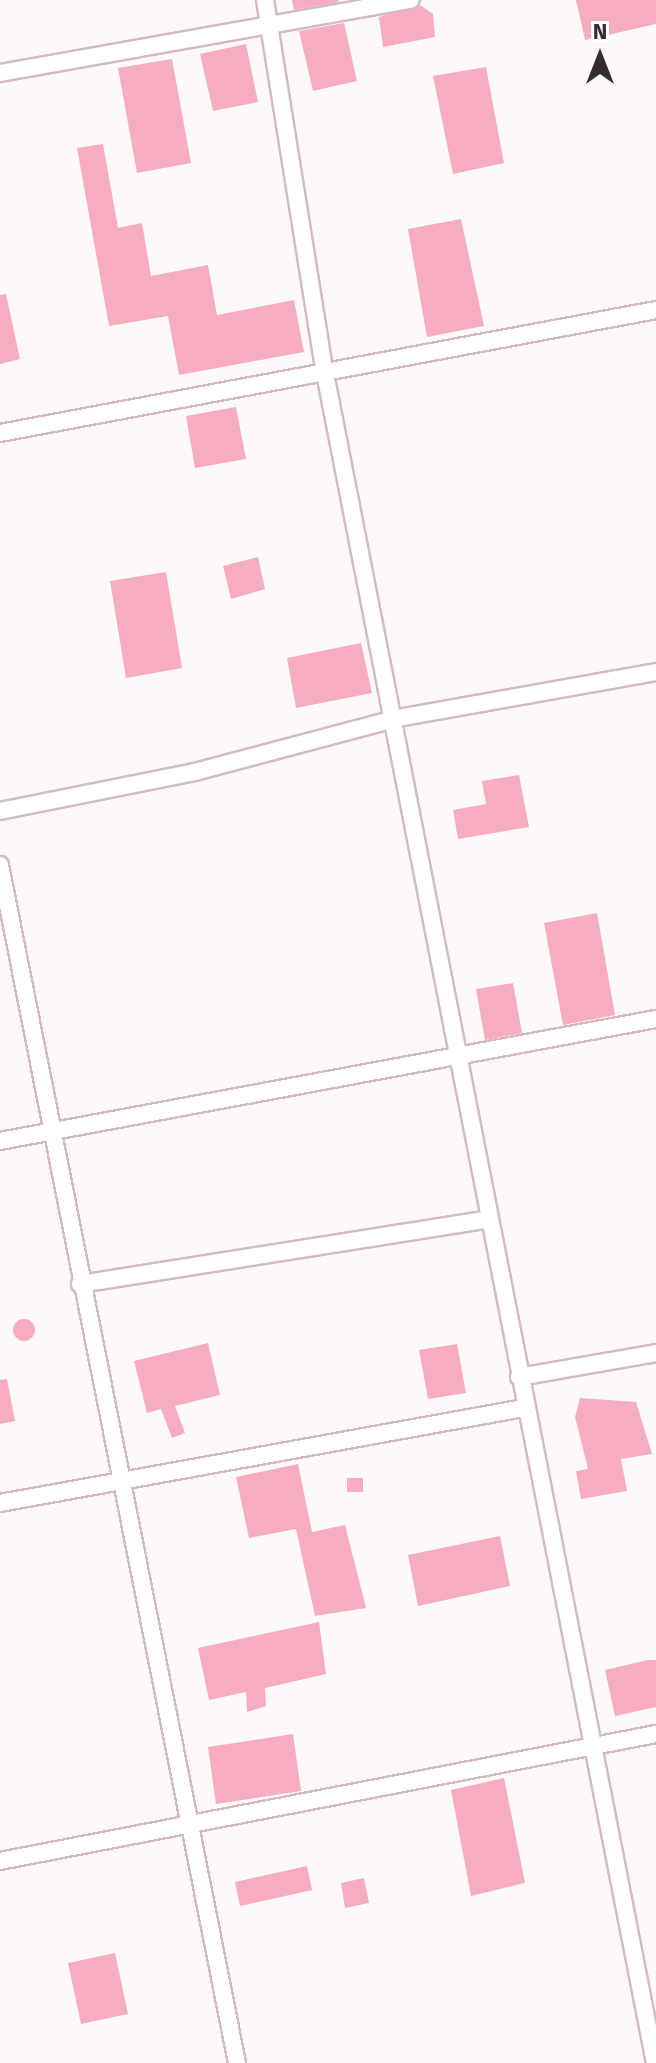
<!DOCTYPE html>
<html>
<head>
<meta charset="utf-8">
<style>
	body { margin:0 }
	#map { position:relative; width:656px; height:2063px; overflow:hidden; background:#fdf8f9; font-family:"Fira Sans",sans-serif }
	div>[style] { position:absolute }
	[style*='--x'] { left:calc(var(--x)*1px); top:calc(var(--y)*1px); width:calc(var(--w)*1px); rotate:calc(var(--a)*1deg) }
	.building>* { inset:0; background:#f6adc0 }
	.round { border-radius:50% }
	.roads { filter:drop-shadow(2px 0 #d2babf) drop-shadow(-2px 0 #d2babf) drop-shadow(0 2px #d2babf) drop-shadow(0 -2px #d2babf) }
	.street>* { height:16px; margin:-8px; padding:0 8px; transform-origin:8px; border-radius:8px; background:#fff }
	span { translate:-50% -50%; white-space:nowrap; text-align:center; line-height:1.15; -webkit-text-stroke:7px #fff; paint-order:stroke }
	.north { position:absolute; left:560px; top:16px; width:80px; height:80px; -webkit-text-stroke:6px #fff; paint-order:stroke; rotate:0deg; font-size:22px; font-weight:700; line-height:32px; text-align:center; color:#352c2e }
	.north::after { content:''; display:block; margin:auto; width:28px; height:36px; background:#352c2e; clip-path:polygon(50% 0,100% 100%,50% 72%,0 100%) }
</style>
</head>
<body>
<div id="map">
	<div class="building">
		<div style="clip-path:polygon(292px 0,338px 0,339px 2px,294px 10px)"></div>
		<div style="clip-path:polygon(576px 0,656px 0,656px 24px,585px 40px)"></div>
		<div style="clip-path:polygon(420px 5px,433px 14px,435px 37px,383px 47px,379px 17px)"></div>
		<div style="clip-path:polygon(344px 23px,357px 81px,313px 91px,299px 31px)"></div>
		<div style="clip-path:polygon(246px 44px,258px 102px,213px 111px,200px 54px)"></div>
		<div style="clip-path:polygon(172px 59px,191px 163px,137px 173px,118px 68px)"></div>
		<div style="clip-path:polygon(486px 67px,504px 163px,453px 174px,433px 76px)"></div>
		<div style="clip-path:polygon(103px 144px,118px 228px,142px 223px,151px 276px,208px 265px,217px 315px,294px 300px,304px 352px,179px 375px,168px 316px,109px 326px,77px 148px)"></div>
		<div style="clip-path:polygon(461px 219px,484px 326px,427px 337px,408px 229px)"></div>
		<div style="clip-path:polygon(6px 294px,20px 359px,0 364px,0 295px)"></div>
		<div style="clip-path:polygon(236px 407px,246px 459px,195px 468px,186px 416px)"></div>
		<div style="clip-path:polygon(258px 557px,265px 589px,231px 599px,223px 566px)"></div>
		<div style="clip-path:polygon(166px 572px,182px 668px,126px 678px,110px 581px)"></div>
		<div style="clip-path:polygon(361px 643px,372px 693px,296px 708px,287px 658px)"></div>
		<div style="clip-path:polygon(519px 775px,529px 827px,458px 839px,453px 810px,486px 804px,482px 781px)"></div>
		<div style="clip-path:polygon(597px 913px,615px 1015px,563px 1025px,544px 923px)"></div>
		<div style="clip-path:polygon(513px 983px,522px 1033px,485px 1040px,476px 989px)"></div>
		<div class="round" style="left:13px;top:1319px;width:22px;height:22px"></div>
		<div style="clip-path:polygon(208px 1343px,220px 1395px,175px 1406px,185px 1433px,172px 1438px,161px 1409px,147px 1413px,134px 1361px)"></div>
		<div style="clip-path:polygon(457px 1344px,466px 1393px,428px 1399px,419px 1350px)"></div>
		<div style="clip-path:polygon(7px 1379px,15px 1421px,0 1424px,0 1380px)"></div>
		<div style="clip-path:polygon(580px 1398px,636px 1402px,652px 1454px,621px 1459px,627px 1491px,581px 1499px,576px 1471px,588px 1469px,575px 1417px)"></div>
		<div style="clip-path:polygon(298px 1464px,312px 1532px,345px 1525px,366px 1608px,315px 1616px,296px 1529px,249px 1538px,236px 1477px)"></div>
		<div style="clip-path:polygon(347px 1478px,363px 1478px,363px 1492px,347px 1492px)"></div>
		<div style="clip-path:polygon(500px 1536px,510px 1586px,418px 1606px,408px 1555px)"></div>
		<div style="clip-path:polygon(319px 1622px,326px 1674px,265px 1688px,266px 1706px,247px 1712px,246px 1692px,209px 1700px,198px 1648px)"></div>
		<div style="clip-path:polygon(648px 1660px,656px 1660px,656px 1707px,615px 1716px,605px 1670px)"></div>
		<div style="clip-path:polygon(293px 1734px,301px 1791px,216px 1804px,208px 1747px)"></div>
		<div style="clip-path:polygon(504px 1778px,525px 1883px,471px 1896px,451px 1790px)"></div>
		<div style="clip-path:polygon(307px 1866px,312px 1890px,240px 1906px,235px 1882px)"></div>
		<div style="clip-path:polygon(364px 1878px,369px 1903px,345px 1908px,341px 1883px)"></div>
		<div style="clip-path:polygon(115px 1953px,128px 2014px,81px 2024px,68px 1963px)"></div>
	</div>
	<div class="roads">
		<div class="street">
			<div style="--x:265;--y:0;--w:373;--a:80.9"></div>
			<div style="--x:324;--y:368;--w:1727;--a:78.95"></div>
			<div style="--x:0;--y:73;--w:417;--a:-10.1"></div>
			<div style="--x:0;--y:433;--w:667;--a:-10.62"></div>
			<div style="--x:0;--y:811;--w:199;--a:-11.3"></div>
			<div style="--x:195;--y:772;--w:210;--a:-14.9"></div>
			<div style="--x:398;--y:718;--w:262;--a:-10.1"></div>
			<div style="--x:0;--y:865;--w:1221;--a:78.81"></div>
			<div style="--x:0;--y:1141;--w:667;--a:-10.54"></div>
			<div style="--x:80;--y:1284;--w:414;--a:-9"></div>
			<div style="--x:519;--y:1377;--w:139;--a:-9.9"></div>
			<div style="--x:0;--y:1503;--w:533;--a:-10.28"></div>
			<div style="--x:0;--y:1861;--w:668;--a:-10.96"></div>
		</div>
	</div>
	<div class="north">N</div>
</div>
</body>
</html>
